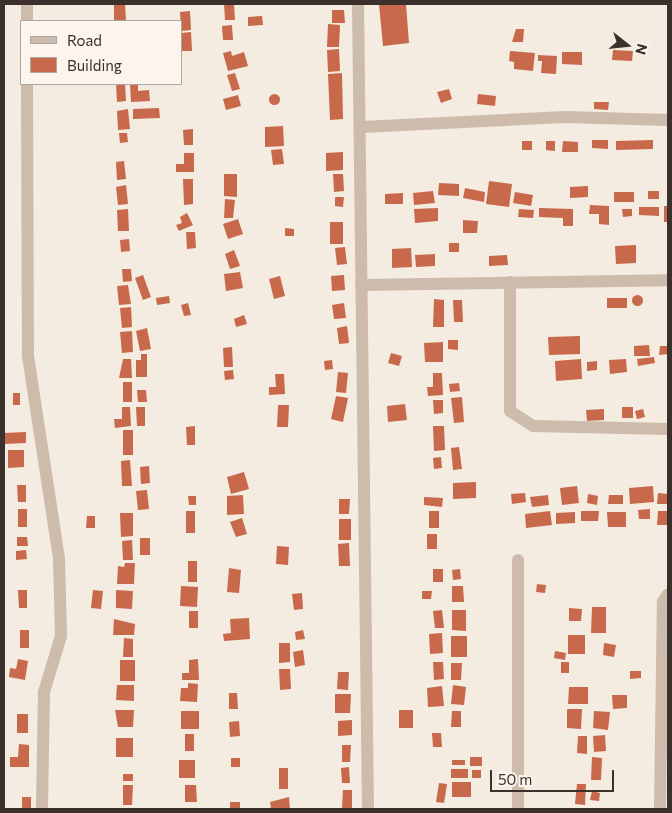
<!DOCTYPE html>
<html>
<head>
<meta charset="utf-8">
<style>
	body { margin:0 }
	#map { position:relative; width:672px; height:813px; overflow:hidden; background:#f4ebe1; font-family:Commissioner,sans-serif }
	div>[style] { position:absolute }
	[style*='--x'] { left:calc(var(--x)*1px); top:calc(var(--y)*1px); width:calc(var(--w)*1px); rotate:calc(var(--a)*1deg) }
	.building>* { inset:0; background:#c8694b }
	.round { border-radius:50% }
	.street>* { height:12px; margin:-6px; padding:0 6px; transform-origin:6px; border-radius:6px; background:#cdbbac }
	span { translate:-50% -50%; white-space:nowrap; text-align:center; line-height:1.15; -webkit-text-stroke:4.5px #fbf5ee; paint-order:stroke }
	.frame { position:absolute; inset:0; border:5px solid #3b302b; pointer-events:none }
	.legend { position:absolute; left:20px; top:20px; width:162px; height:65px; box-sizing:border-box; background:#fbf5ee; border:1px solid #aea6a0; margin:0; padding:6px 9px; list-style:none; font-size:15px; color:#3b302b }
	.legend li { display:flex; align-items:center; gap:10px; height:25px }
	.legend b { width:25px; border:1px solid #aea6a0 }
	.north { position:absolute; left:602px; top:20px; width:50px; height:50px; -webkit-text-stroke:4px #fbf5ee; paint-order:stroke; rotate:106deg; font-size:14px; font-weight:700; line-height:20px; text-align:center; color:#3b302b }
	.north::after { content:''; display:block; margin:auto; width:18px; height:22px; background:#3b302b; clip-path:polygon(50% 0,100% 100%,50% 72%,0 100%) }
	.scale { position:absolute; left:490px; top:770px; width:124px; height:22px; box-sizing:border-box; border:2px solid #3b302b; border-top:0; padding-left:6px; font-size:15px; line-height:18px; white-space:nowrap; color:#3b302b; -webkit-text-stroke:4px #fbf5ee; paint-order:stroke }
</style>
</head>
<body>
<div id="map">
	<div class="building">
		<div style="clip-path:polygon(114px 4px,125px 4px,126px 21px,114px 21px)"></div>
		<div style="clip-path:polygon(224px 4px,234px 4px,235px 20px,225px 20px)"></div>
		<div style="clip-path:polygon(379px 4px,406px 4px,409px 43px,383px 46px)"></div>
		<div style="clip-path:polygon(332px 10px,344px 10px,345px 23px,332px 23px)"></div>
		<div style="clip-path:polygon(190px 11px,191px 30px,181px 31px,180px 12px)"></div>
		<div style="clip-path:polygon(262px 16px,263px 25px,248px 26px,248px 17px)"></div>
		<div style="clip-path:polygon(328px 24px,340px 25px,339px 47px,327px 47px)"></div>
		<div style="clip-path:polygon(232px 25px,233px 40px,223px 40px,222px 26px)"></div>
		<div style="clip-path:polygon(516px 29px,524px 29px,523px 42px,512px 42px)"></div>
		<div style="clip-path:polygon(191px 32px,192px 51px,181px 51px,181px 33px)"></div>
		<div style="clip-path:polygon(339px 49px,340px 71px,328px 72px,327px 50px)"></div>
		<div style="clip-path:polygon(613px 50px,633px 51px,632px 61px,612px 60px)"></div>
		<div style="clip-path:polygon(231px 51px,232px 56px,244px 52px,248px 66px,228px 71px,223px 53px)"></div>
		<div style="clip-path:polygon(510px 51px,535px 53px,533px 71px,514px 69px,514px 62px,509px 61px)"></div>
		<div style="clip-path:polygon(562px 52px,582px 52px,582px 65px,562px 64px)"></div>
		<div style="clip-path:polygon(538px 55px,557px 56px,556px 74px,541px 73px,542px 61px,538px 61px)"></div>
		<div style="clip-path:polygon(235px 73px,240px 89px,232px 91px,227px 75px)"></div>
		<div style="clip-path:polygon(342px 73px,343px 119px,330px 120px,328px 74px)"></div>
		<div style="clip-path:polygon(116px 84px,125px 84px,126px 101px,117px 102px)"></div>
		<div style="clip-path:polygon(130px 84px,138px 84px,138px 91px,149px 90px,150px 101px,131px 102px)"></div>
		<div style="clip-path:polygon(449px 89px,452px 99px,441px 103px,437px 92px)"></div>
		<div class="round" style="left:268.5px;top:93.5px;width:11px;height:11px"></div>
		<div style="clip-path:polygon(478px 94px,496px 96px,495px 106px,477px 104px)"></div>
		<div style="clip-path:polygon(238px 95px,241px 106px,226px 110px,223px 99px)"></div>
		<div style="clip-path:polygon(594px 102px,609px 102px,608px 110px,594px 109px)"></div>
		<div style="clip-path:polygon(159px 108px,160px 118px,133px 119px,133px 109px)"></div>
		<div style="clip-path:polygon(128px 109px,130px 129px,118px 130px,117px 111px)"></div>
		<div style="clip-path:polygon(283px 126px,284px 146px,265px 147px,265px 127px)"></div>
		<div style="clip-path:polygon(193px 129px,193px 145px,184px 145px,183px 130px)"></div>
		<div style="clip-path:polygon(119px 133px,127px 133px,128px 142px,120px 143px)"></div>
		<div style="clip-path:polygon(592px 140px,608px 140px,608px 149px,592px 148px)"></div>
		<div style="clip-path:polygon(653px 140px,653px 149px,616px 150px,616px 141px)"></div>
		<div style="clip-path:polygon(522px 141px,532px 141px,532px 150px,522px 150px)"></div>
		<div style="clip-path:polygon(546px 141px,555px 141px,555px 151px,546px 150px)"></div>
		<div style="clip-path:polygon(563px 141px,578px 142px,578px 152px,562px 152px)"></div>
		<div style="clip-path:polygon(282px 149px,284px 164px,273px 165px,271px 150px)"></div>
		<div style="clip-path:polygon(343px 152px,343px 170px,326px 171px,326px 153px)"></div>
		<div style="clip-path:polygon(184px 153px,194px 153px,194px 172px,176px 172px,176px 164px,184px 164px)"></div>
		<div style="clip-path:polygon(124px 161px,126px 179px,117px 180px,116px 162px)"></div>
		<div style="clip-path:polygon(224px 174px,237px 174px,237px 197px,224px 196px)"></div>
		<div style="clip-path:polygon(333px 174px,343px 174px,344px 191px,334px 192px)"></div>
		<div style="clip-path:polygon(183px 179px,193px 179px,193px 204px,184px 205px)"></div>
		<div style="clip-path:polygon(489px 181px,512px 184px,509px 207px,486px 204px)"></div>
		<div style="clip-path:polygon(439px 183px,459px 184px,459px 196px,438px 195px)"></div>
		<div style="clip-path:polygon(126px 185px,128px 204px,118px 205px,116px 187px)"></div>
		<div style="clip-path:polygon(588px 186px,588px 197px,570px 198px,570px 187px)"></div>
		<div style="clip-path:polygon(465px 188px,485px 192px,484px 202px,463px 198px)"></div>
		<div style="clip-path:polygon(433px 191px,435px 203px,414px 205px,413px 193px)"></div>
		<div style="clip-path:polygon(648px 191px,659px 191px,659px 199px,648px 199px)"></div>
		<div style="clip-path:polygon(515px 192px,533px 195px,531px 206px,513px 203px)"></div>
		<div style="clip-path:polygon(614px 192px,634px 192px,634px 202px,614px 202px)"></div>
		<div style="clip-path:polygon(403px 193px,403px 204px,385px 204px,385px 194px)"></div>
		<div style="clip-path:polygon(335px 197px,344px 197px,343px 207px,335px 206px)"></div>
		<div style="clip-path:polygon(225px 199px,235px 200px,233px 218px,224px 218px)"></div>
		<div style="clip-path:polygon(590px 205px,609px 206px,609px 225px,599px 224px,599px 214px,589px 214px)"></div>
		<div style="clip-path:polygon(664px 206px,668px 206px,668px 222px,664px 222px)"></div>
		<div style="clip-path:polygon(639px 207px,659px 207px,659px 216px,639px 215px)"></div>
		<div style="clip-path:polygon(438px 208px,438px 221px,415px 223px,414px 209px)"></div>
		<div style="clip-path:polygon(539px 208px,573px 209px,573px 226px,563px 226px,563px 218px,539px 217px)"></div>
		<div style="clip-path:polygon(128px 209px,129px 231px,118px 231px,117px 210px)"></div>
		<div style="clip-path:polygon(519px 209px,534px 210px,533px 218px,518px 217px)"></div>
		<div style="clip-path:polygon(622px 209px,632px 209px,632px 216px,623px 217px)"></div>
		<div style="clip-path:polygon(187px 213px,193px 225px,179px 231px,176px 225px,182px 223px,180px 217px)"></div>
		<div style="clip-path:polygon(238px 219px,243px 234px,228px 239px,223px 224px)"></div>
		<div style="clip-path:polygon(463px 220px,478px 221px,477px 233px,463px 233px)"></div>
		<div style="clip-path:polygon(330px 222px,343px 222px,343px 244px,330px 244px)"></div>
		<div style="clip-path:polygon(285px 228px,294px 229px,294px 236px,285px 236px)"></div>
		<div style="clip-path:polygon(186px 232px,195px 232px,196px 248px,187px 249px)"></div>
		<div style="clip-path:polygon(129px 239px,130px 251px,121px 252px,120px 240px)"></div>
		<div style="clip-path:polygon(449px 243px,459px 243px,459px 252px,449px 252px)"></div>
		<div style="clip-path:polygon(636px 245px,636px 263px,616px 264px,615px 246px)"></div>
		<div style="clip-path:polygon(345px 247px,347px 264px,337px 265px,335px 248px)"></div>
		<div style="clip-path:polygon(411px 248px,412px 267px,392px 268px,392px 249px)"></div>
		<div style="clip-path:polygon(234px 250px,240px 266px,230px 269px,225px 254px)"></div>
		<div style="clip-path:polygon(435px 254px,435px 266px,416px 267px,415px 255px)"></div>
		<div style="clip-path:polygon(507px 255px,508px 265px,489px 266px,489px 256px)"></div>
		<div style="clip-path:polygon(122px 269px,131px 269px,132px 281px,123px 282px)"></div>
		<div style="clip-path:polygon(240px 272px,243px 288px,226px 291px,224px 274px)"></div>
		<div style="clip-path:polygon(143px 275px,151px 297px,143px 300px,135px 278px)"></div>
		<div style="clip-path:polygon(344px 275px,345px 290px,332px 291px,331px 276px)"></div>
		<div style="clip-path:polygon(280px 276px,285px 296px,274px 299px,269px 279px)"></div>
		<div style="clip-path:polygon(128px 285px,131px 304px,119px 305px,117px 286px)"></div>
		<div class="round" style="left:631.5px;top:294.5px;width:11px;height:11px"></div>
		<div style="clip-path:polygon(169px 296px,170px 303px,157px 305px,156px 298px)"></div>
		<div style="clip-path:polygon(607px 298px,627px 298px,627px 308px,607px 308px)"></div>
		<div style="clip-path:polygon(434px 299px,444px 300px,444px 327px,433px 327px)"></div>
		<div style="clip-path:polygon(453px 300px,462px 300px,463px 322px,454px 322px)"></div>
		<div style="clip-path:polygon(188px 303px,191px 315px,184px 316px,181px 305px)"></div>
		<div style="clip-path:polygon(344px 303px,346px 318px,334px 319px,332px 305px)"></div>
		<div style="clip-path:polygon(131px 307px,132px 327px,122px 328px,120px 308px)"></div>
		<div style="clip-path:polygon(244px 315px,247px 324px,236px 327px,234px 319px)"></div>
		<div style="clip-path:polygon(347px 326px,349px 343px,339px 344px,337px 328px)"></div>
		<div style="clip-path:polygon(147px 328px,151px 349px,140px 351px,136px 331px)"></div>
		<div style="clip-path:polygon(132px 331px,133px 352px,122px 353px,120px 332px)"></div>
		<div style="clip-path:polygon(580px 336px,580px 354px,549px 355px,548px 337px)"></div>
		<div style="clip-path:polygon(448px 340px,458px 340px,458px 350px,448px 349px)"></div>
		<div style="clip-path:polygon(443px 342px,443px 362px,425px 362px,424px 343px)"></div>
		<div style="clip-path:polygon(649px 345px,650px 356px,634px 356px,634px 346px)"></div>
		<div style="clip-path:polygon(660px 346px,668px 346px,668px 354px,659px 355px)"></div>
		<div style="clip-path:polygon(232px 347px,233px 367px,224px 367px,223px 348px)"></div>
		<div style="clip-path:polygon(391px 353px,402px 356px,399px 366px,388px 363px)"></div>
		<div style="clip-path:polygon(141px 354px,147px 354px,147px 377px,136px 377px,136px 360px,141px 360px)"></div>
		<div style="clip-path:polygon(654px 357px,655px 363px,638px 366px,637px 359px)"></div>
		<div style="clip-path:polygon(123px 359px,131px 359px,132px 378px,119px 378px)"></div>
		<div style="clip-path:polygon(581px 359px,582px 379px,556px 381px,555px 361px)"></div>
		<div style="clip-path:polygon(626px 359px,627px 372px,610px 374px,609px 360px)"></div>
		<div style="clip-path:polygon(332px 360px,333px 369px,325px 370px,324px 361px)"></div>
		<div style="clip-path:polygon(597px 361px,597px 370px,587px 371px,587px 362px)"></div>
		<div style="clip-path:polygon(233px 370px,234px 379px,225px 380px,224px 371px)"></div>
		<div style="clip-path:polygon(338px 372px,348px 373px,346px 393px,336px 392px)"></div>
		<div style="clip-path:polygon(433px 373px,442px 373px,443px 395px,428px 396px,427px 387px,433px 387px)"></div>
		<div style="clip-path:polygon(275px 374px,284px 374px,285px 394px,269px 395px,269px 387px,276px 387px)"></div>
		<div style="clip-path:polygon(123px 382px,132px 382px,132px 402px,123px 402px)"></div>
		<div style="clip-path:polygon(459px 383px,460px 391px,450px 392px,449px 384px)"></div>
		<div style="clip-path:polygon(137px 390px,146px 390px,147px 402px,138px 402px)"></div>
		<div style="clip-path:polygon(13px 393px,20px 393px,20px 405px,13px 405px)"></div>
		<div style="clip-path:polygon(336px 396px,348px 398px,343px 422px,331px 419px)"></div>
		<div style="clip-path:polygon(462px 397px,464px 422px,454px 423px,451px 398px)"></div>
		<div style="clip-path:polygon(433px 400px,443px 400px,443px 413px,434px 414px)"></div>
		<div style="clip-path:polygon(405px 404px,407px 420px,388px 422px,387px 406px)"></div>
		<div style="clip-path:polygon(278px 405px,289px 405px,288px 427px,277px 427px)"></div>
		<div style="clip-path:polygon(122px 407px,130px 407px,131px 426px,115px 428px,114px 419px,122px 419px)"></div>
		<div style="clip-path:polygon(136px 407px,145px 407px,145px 426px,137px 426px)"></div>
		<div style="clip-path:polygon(622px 407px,633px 407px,633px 418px,622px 418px)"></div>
		<div style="clip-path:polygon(604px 409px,604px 420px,587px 421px,586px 410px)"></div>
		<div style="clip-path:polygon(643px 409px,645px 417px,637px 419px,635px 411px)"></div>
		<div style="clip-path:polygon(195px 426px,195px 445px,187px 445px,186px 427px)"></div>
		<div style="clip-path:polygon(433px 426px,444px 426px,445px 450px,434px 451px)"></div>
		<div style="clip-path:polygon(123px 430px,133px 430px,133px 455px,123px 455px)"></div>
		<div style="clip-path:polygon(26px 432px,26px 443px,4px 444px,4px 433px)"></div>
		<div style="clip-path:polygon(459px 447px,462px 469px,453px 470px,451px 448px)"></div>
		<div style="clip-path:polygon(8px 450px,24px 450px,24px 467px,8px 468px)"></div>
		<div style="clip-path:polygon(441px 457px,442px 468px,434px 469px,433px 458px)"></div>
		<div style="clip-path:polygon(130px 460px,132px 486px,122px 486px,121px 461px)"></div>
		<div style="clip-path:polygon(149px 466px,150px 483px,141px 484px,140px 467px)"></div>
		<div style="clip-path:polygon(244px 472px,249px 489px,231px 494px,227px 477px)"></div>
		<div style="clip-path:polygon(476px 482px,476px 498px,453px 499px,453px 483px)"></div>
		<div style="clip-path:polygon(17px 485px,26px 485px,26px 502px,18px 502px)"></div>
		<div style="clip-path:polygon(577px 486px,579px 503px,562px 505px,560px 488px)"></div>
		<div style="clip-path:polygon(653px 486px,654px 502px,630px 504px,629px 488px)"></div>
		<div style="clip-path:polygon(147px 490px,149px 509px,138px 510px,136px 491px)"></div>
		<div style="clip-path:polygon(525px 493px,526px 502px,512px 504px,511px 494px)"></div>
		<div style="clip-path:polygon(658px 493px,668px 494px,668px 504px,657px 504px)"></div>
		<div style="clip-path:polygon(588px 494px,598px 496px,597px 505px,587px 503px)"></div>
		<div style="clip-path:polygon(243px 495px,244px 514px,227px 515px,227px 496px)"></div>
		<div style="clip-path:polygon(548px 495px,549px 505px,532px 507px,530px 497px)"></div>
		<div style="clip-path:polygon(609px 495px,623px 495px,623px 504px,608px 504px)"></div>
		<div style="clip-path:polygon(188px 496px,196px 496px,196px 505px,189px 505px)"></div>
		<div style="clip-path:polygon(424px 497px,443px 498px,442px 507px,424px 505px)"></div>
		<div style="clip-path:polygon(339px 499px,350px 499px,349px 514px,339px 514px)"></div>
		<div style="clip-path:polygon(18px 509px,27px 509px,27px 527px,18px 527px)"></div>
		<div style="clip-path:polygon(650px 509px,650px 519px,639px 519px,638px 510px)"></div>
		<div style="clip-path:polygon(186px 511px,195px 511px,195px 533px,186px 533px)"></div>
		<div style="clip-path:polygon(429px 511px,439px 511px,439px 528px,429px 528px)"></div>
		<div style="clip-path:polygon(550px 511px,552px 525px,526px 528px,525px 514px)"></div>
		<div style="clip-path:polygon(581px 511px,599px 511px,598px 521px,581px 521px)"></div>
		<div style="clip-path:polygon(658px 511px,668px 511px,668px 525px,657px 525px)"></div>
		<div style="clip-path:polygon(575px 512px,575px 523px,556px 524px,556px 513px)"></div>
		<div style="clip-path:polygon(607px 512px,626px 512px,626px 527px,608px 527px)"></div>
		<div style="clip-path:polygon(120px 513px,133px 513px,133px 536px,121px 537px)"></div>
		<div style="clip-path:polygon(87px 516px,95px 516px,95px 528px,86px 528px)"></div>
		<div style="clip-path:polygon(242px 518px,247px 534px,236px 537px,230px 522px)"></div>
		<div style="clip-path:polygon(339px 519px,351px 519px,351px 540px,339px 540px)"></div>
		<div style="clip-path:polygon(427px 534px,437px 534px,437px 549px,427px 549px)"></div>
		<div style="clip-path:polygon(17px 537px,27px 537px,28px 546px,17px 546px)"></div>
		<div style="clip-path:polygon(140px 538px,150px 538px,150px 555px,140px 555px)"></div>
		<div style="clip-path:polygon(132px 540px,133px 560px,123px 560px,122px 541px)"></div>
		<div style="clip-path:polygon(349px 543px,350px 566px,339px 566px,338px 544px)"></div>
		<div style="clip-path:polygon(277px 546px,289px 547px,288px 565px,276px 564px)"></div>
		<div style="clip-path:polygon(26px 550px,27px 559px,16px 560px,16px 551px)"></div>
		<div style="clip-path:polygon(188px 561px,197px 561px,197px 582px,188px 582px)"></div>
		<div style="clip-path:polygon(125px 563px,135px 563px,134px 584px,117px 584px,118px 566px,124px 567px)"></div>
		<div style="clip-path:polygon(229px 568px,241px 570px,239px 593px,227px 592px)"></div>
		<div style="clip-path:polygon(433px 569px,443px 569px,443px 582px,433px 582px)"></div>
		<div style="clip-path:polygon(460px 569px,461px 579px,453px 580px,452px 570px)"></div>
		<div style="clip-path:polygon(537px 584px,546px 585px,545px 593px,536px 592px)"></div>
		<div style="clip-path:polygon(181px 586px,198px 587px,197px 607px,180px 606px)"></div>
		<div style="clip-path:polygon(452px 586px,463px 586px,464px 602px,452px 602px)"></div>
		<div style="clip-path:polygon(18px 590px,27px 590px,27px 608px,19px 608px)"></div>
		<div style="clip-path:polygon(93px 590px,103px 591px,101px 609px,91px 608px)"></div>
		<div style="clip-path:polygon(116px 590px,133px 591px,132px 609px,116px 608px)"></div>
		<div style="clip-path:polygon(422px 591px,432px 591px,431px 599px,422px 599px)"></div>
		<div style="clip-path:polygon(302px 593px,303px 609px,294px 610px,292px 594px)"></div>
		<div style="clip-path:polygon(592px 607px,606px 607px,606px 633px,591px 633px)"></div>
		<div style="clip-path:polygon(569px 608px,582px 609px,581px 621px,569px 621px)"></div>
		<div style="clip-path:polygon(442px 610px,444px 628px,435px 628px,433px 611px)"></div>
		<div style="clip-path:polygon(452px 610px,466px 610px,466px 631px,452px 630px)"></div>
		<div style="clip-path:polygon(189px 611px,198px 611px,198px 628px,189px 628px)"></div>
		<div style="clip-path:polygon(249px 618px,250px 639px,224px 641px,223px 634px,231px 633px,230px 619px)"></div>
		<div style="clip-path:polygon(114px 619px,135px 624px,134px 635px,113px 635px)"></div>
		<div style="clip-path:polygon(20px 630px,29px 630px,29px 648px,20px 648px)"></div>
		<div style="clip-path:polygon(303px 630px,305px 639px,296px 640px,295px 632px)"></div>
		<div style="clip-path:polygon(442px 633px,443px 653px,430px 654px,429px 634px)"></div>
		<div style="clip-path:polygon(568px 635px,585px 635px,585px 654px,568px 654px)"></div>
		<div style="clip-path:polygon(451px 636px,467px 636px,467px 657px,451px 657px)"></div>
		<div style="clip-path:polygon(124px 638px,133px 639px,133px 657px,123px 657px)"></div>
		<div style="clip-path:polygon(279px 643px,290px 643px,290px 662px,279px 663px)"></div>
		<div style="clip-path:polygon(604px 643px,616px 645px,614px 657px,603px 655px)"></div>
		<div style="clip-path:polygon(303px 650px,305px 665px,295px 667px,293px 652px)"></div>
		<div style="clip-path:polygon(555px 651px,566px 653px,565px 660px,554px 658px)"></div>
		<div style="clip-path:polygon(18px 659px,28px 661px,25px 680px,9px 677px,10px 668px,16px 669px)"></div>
		<div style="clip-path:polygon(198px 659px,199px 680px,182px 680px,182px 673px,189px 673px,189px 660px)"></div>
		<div style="clip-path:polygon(120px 660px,135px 660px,135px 681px,120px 681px)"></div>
		<div style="clip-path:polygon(433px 662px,443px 662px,444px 679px,434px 680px)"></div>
		<div style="clip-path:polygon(561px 662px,569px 662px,569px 673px,561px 673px)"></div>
		<div style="clip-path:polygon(451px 663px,462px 663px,461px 680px,451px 680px)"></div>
		<div style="clip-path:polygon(279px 669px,290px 669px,291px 689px,280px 690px)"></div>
		<div style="clip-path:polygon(630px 671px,641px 671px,641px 678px,630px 679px)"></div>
		<div style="clip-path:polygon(338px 672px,349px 672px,348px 690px,337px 689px)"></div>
		<div style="clip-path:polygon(188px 683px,198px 684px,197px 702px,180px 701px,181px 688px,188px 688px)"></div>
		<div style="clip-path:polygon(117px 685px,134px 685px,134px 701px,116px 700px)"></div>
		<div style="clip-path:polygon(453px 685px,466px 687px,464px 705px,451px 704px)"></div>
		<div style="clip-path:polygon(442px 686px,444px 706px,428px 707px,427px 688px)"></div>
		<div style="clip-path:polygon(569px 687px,588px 687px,588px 704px,568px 704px)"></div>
		<div style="clip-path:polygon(229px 693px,237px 693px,238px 709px,229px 709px)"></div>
		<div style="clip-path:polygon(335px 694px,351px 694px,350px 713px,335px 713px)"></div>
		<div style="clip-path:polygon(612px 695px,627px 695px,627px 708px,613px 709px)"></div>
		<div style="clip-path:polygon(567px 709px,582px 709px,581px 729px,567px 728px)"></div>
		<div style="clip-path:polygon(115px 710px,134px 710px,133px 727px,118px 727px)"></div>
		<div style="clip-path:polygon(399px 710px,413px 710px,413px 728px,399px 728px)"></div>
		<div style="clip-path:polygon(181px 711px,199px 711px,199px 729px,181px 729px)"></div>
		<div style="clip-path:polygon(452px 711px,461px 711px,461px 727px,451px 727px)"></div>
		<div style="clip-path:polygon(594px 711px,610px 712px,608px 730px,593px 728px)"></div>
		<div style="clip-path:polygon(17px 714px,28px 714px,28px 733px,17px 733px)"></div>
		<div style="clip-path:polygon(352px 720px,352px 735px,338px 736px,338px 721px)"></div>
		<div style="clip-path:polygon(239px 721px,240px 736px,230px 737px,229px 722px)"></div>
		<div style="clip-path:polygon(432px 733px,441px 733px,442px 747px,433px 747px)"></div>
		<div style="clip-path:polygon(185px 734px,194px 734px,194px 751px,185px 751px)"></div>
		<div style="clip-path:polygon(605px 735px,606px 751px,594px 752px,593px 736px)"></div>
		<div style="clip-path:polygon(578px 736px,587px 736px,587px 754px,577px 753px)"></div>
		<div style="clip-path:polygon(116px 738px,133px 738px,133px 757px,116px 757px)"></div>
		<div style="clip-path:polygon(19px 744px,29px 745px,29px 767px,10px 767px,10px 757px,18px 757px)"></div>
		<div style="clip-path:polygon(342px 745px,351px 745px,350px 762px,342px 762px)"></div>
		<div style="clip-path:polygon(470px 757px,482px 757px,482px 766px,470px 766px)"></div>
		<div style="clip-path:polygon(592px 757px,602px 758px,601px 780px,591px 780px)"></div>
		<div style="clip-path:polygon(231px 758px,240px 758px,240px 767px,231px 767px)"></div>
		<div style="clip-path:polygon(179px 760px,195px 760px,195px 778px,179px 778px)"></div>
		<div style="clip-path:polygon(452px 760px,465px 760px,465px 765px,452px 765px)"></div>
		<div style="clip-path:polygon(349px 767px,350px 783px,342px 783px,341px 768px)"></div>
		<div style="clip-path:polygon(279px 768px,288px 768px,288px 789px,279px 789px)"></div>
		<div style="clip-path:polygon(451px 769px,468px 769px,468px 778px,451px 778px)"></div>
		<div style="clip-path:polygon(472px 770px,481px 770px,481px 778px,472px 778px)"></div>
		<div style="clip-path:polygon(123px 774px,133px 774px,133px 781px,123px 781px)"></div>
		<div style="clip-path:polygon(452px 782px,471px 782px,471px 797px,452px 797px)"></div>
		<div style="clip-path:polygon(439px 783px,447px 784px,444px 803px,436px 802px)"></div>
		<div style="clip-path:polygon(577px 784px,586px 784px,585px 805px,575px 804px)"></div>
		<div style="clip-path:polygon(123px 785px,133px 785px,132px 805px,123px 805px)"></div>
		<div style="clip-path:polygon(185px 785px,196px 785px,197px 802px,185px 802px)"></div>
		<div style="clip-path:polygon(343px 790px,352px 790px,352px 809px,342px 809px)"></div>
		<div style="clip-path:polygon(592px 791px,600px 793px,599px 801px,590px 800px)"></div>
		<div style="clip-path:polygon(22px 797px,31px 797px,31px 809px,22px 809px)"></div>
		<div style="clip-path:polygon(289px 797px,290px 809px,271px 809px,270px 802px)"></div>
		<div style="clip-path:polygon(230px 802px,240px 802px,240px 809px,230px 809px)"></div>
	</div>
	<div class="street">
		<div style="--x:27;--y:4;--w:17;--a:90"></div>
		<div style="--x:358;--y:4;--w:805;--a:89.29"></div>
		<div style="--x:27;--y:84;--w:272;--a:89.8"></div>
		<div style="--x:28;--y:356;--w:205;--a:81.3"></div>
		<div style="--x:59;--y:559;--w:77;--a:88.5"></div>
		<div style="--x:61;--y:636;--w:59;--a:106.9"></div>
		<div style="--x:44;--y:692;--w:117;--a:91"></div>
		<div style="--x:362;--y:127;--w:203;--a:-2.8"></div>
		<div style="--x:565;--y:117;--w:103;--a:1.7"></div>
		<div style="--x:510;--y:282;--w:129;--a:90"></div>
		<div style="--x:510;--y:411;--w:27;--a:33"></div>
		<div style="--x:533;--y:426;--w:135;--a:1.3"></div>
		<div style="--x:361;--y:285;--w:307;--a:-0.9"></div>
		<div style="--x:518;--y:809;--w:249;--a:-90"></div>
		<div style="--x:660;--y:809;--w:207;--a:-89.2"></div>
		<div style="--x:663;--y:602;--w:9;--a:-58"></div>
	</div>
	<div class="frame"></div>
	<ul class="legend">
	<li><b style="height:6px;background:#cdbbac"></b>Road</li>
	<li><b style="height:14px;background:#c8694b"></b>Building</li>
	</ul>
	<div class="north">N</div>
	<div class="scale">50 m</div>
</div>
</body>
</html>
